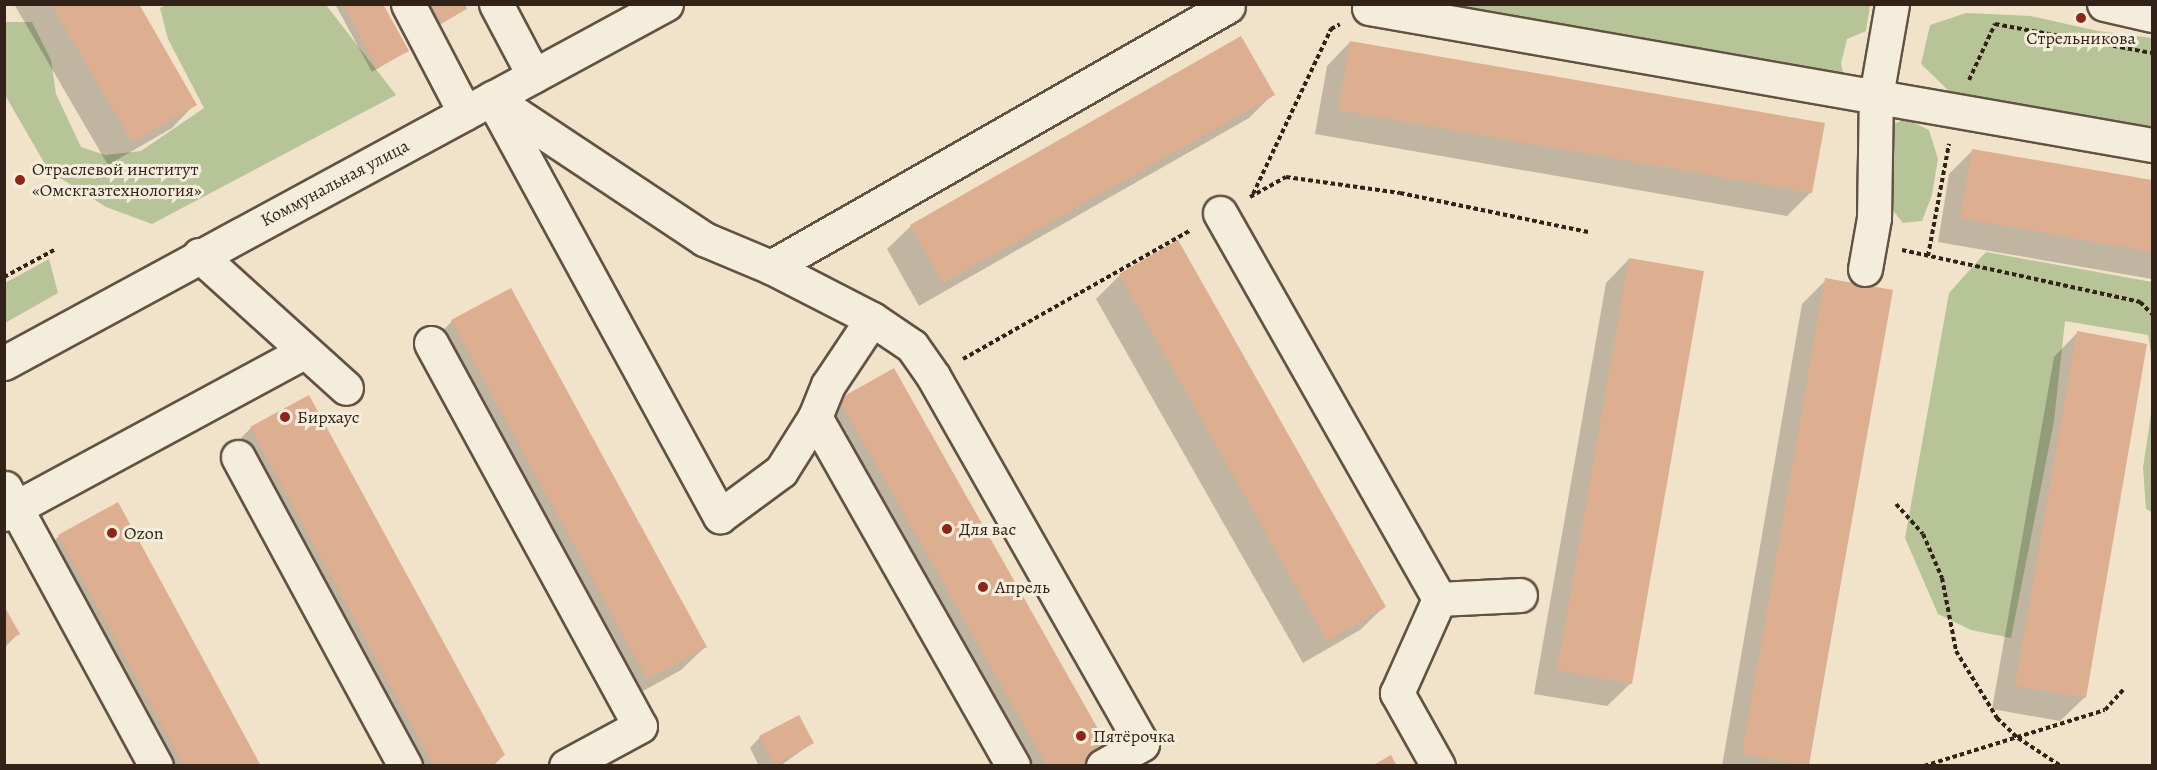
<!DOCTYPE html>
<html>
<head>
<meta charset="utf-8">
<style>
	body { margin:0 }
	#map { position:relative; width:2157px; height:770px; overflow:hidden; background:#f0e3c9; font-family:Alegreya,serif }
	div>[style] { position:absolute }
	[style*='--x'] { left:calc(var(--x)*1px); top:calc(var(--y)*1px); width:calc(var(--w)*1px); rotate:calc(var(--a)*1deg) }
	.green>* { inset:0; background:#b7c498 }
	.shadow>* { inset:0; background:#0003 }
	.building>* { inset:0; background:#ddae90 }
	.path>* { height:4px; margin-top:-2px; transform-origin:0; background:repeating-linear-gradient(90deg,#332218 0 4.5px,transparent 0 7.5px) }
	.roads { filter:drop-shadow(2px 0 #625244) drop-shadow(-2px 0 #625244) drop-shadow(0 2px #625244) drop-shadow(0 -2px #625244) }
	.minor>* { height:33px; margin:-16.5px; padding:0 16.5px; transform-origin:16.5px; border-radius:16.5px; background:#f5eddc }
	.dots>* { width:16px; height:16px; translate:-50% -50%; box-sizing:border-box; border:3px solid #f5eddc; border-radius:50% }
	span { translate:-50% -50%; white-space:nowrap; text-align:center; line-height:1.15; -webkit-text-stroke:6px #f5eddc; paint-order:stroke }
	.poi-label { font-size:18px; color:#332218 }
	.left { translate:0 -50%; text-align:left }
	.street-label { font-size:18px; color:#332218 }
	.frame { position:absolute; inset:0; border:6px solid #332218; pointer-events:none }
</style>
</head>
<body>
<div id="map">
	<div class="green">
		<div style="clip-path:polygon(166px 5px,326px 5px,396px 95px,152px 224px,106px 207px,49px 171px,5px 95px,5px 22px,32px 22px,51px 60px,56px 94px,81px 147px,105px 155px,141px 151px,204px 108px,168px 39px,160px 8px)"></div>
		<div style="clip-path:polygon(1434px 5px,1870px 5px,1866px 31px,1847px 39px,1841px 63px,1844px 78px,1732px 54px,1678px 53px)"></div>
		<div style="clip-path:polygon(1966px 13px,2031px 16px,2098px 31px,2152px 38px,2152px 133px,1951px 93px,1921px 64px,1930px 25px)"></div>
		<div style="clip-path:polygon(1906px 119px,1929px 130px,1938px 159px,1932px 195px,1922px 221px,1903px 223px,1886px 202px,1886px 127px)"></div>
		<div style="clip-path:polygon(1986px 252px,2152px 282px,2152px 360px,2148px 335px,2065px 321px,2054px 421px,2011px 638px,1971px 630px,1938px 614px,1905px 538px,1949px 293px)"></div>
		<div style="clip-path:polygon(49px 259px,58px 293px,5px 323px,5px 283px)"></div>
		<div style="clip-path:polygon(2152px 407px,2152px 512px,2146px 509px,2143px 468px)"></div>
	</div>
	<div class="shadow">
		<div style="clip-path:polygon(14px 4px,137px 4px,195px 104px,172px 128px,108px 165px)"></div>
		<div style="clip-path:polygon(335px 4px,382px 4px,407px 51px,372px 72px)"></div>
		<div style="clip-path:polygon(424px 4px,463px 4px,466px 9px,436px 27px)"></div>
		<div style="clip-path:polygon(1350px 42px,1811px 192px,1787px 216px,1315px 134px,1327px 66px)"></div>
		<div style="clip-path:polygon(1273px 94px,1249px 118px,919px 306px,887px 249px,911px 226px)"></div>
		<div style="clip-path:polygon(1973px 150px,2152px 181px,2152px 279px,1938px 242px,1949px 174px)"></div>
		<div style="clip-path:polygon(1629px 259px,1631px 683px,1607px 706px,1534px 694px,1606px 283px)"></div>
		<div style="clip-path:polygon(1120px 275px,1384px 607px,1360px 630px,1303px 663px,1096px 299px)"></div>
		<div style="clip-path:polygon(1826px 280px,1891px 292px,1809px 765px,1722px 766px,1802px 304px)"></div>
		<div style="clip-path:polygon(452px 321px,705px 647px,681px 670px,623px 702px,429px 345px)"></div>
		<div style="clip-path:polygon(2077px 333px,2084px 698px,2060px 721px,1992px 709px,2054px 357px)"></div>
		<div style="clip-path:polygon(309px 397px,504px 755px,493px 766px,398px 766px,227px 452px,251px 428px)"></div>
		<div style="clip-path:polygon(840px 400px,1092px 766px,1026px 766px,831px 450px,849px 433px,843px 435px,829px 411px)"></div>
		<div style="clip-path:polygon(59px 536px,259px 766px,148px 766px,36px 559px)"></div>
		<div style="clip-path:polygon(4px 609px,18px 634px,4px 648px)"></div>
		<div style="clip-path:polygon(760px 737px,812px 743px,780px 766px,759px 766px,750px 748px)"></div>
	</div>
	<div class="building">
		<div style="clip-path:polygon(51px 4px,139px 4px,197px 105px,132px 142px)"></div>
		<div style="clip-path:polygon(343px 4px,383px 4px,409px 51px,377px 68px)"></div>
		<div style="clip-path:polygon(431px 4px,465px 4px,467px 9px,441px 23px)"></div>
		<div style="clip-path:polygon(1241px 36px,1275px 95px,943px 283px,910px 225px)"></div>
		<div style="clip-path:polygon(1350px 41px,1825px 123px,1812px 193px,1338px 110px)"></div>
		<div style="clip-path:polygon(1972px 149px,2152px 180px,2152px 252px,1960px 218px)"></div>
		<div style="clip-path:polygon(1178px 240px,1386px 607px,1327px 641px,1119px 274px)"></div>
		<div style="clip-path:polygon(1629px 258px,1704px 271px,1632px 684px,1557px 670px)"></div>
		<div style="clip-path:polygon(1825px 278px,1893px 290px,1808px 766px,1742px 754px)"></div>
		<div style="clip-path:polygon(511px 288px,707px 647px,647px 679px,451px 320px)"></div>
		<div style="clip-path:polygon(2077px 331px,2147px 344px,2086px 698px,2015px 686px)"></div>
		<div style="clip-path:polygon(894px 368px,1111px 752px,1086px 766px,1047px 766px,839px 399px)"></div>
		<div style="clip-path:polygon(309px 395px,505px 755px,487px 766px,434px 766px,250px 427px)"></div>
		<div style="clip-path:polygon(118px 502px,261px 766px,184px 766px,125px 657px,58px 535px)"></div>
		<div style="clip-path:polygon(4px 606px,20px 634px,4px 643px)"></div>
		<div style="clip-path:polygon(799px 715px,814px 743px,775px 765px,759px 736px)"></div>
		<div style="clip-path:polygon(1391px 755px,1397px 766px,1372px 766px)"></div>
	</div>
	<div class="path">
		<div style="--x:1969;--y:80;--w:62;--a:-65.1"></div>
		<div style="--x:1995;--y:24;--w:160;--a:10.5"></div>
		<div style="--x:1253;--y:194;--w:183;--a:-64.7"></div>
		<div style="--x:1331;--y:29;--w:10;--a:-29"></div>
		<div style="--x:1250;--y:197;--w:41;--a:-29.1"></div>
		<div style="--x:1286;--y:177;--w:115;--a:8"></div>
		<div style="--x:1400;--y:193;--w:192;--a:11.7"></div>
		<div style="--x:1902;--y:250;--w:244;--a:12.3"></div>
		<div style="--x:2140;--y:302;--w:17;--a:45"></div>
		<div style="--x:1928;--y:256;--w:114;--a:-79.4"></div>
		<div style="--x:4;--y:277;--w:59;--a:-28.3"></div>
		<div style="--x:963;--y:359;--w:262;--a:-29.5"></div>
		<div style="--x:1896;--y:504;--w:40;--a:48"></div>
		<div style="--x:1923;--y:534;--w:48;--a:66.6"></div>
		<div style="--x:1942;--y:578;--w:74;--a:79.1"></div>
		<div style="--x:1956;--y:651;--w:79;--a:58.5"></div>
		<div style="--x:1997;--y:718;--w:29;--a:44"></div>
		<div style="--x:2018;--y:738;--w:51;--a:33.1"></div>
		<div style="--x:1924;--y:766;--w:189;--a:-17.2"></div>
		<div style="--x:2105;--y:710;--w:27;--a:-48"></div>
	</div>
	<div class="roads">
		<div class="minor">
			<div style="--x:408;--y:4;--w:123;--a:62.4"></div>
			<div style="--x:496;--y:4;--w:81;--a:62.2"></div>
			<div style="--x:2104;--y:4;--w:49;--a:12.9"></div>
			<div style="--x:1369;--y:8;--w:795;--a:9.92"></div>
			<div style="--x:492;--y:98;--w:255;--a:33.6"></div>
			<div style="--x:704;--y:239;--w:73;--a:22.7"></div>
			<div style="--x:771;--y:267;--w:114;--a:27.2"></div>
			<div style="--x:872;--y:319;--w:48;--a:34"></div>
			<div style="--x:912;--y:346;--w:37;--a:55"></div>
			<div style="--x:933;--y:376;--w:423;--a:60.4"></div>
			<div style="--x:1142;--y:744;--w:45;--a:150.6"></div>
			<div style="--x:494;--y:102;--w:472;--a:61.4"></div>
			<div style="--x:720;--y:516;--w:76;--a:-36.4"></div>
			<div style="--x:781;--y:471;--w:64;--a:-57.8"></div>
			<div style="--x:815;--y:417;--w:35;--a:-68"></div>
			<div style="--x:828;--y:385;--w:79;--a:-56.3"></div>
			<div style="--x:1220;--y:213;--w:444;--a:60.4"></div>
			<div style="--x:199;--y:255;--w:198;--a:42.1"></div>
			<div style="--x:771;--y:267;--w:526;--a:-29.73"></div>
			<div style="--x:1865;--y:269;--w:52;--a:-80"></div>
			<div style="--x:1874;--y:218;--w:122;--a:-89.1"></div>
			<div style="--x:1876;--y:96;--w:93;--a:-80.1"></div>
			<div style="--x:431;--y:343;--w:436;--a:61.4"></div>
			<div style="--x:640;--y:726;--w:84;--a:151.6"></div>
			<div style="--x:4;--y:363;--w:753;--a:-28.47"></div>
			<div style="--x:815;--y:417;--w:401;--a:60.4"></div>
			<div style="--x:238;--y:457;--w:351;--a:61.6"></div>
			<div style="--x:5;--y:488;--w:316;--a:61.5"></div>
			<div style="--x:4;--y:514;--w:341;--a:-28.4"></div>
			<div style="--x:1438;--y:766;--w:84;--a:-119.3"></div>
			<div style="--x:1397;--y:693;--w:103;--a:-65.9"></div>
			<div style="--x:1439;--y:599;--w:81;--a:-2.8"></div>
		</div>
	</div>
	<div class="dots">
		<div style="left:2081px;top:18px;background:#8f2418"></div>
		<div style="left:20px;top:180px;background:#8f2418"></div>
		<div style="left:285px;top:417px;background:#8f2418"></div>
		<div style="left:947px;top:529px;background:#8f2418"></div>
		<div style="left:112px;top:533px;background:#8f2418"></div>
		<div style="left:983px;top:587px;background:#8f2418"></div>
		<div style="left:1081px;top:736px;background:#8f2418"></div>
	</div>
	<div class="poi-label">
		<span style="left:2081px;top:38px">Стрельникова</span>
		<span class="left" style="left:32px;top:180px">Отраслевой институт<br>«Омскгазтехнология»</span>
		<span class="left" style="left:297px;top:417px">Бирхаус</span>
		<span class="left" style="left:959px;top:529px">Для вас</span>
		<span class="left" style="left:124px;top:533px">Ozon</span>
		<span class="left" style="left:995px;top:587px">Апрель</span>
		<span class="left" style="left:1093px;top:736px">Пятёрочка</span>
	</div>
	<div class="street-label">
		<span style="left:335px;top:183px;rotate:-28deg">Коммунальная улица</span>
	</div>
	<div class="frame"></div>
</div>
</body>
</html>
